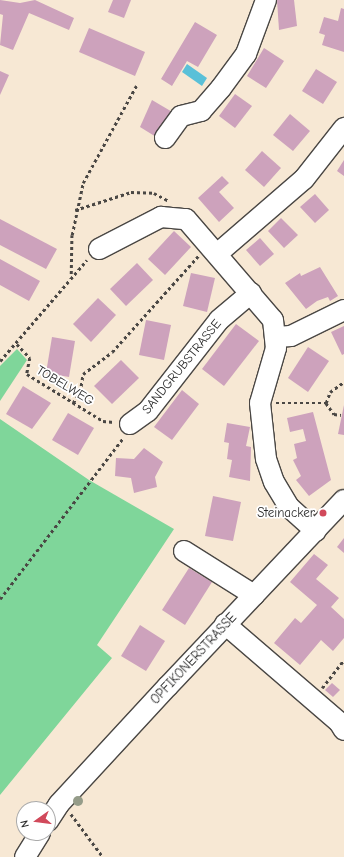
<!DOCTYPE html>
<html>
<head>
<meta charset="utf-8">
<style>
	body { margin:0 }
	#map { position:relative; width:344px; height:857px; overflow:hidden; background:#f7e8d4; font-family:"Comic Neue",sans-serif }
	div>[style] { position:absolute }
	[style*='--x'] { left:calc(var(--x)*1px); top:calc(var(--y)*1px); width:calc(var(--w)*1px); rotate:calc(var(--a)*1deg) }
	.green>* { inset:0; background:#7fd69a }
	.water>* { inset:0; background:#5ac0d8 }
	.building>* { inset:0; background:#cda2bc }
	.path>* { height:2.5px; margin-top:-1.25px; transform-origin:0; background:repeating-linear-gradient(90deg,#4a4744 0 3px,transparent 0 6px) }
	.roads { filter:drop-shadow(1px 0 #4a4744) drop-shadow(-1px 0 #4a4744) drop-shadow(0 1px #4a4744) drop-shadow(0 -1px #4a4744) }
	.minor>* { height:20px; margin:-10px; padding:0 10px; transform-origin:10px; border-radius:10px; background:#fff }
	.trees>* { width:10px; height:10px; margin:-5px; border-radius:50%; background:#959c89 }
	.dots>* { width:11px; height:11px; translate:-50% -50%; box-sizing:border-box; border:2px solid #fff; border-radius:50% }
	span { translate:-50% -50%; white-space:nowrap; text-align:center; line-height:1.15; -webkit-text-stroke:3.5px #fff; paint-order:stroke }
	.street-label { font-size:13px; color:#2b2b2b }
	.poi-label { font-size:13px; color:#2b2b2b }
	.right { translate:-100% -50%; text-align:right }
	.north { position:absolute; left:16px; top:801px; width:40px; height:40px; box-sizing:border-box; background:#fff; border:1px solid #aaa; border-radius:50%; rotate:256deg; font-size:11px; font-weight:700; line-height:16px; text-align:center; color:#2b2b2b }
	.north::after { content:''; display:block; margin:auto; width:14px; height:18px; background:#d1495b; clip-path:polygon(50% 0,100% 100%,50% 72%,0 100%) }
</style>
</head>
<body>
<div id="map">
	<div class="green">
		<div style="clip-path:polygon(17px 349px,27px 360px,0 401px,0 366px)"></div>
		<div style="clip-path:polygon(0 419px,89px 480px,174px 529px,97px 645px,112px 658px,0 795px)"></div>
	</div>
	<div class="water">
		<div style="clip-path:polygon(187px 64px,207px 78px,202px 86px,182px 72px)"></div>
	</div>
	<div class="building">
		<div style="clip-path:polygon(0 0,20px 3px,35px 0,74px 18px,69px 30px,29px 13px,13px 50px,0 45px,3px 15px,0 14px)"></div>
		<div style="clip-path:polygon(113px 0,131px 0,124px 18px,108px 12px)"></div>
		<div style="clip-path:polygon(277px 0,294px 0,297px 26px,279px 30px)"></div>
		<div style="clip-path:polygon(341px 8px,344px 9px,344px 52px,322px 45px,325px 35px,319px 33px,324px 17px,338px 21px)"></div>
		<div style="clip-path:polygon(195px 22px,217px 35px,198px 67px,187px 61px,172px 86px,161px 79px)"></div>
		<div style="clip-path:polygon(89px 28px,145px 52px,135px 76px,79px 52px)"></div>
		<div style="clip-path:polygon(264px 48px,284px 61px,266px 88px,247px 76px)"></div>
		<div style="clip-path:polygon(316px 69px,337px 82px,323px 104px,302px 91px)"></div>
		<div style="clip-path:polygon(0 71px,9px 75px,0 95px)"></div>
		<div style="clip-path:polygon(235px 94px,252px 106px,235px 128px,219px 116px)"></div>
		<div style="clip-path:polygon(152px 100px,174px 113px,161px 140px,140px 127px)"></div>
		<div style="clip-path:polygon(290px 114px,310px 131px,293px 151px,273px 135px)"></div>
		<div style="clip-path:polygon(262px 151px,281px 168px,264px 187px,245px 170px)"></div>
		<div style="clip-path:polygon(344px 160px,344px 176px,337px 171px)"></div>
		<div style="clip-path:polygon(222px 176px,229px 183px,219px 192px,234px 208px,219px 222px,198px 198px)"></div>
		<div style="clip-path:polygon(315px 194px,329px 210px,315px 223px,300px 207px)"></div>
		<div style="clip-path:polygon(281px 218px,298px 235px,284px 248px,268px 231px)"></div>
		<div style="clip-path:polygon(0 219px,57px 249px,46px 269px,0 245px)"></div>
		<div style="clip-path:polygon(174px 231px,191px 247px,165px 275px,148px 259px)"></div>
		<div style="clip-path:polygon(260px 238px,274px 254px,260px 266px,246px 250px)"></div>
		<div style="clip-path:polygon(0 259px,40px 281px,29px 301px,0 285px)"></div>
		<div style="clip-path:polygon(137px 263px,153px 280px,126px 306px,110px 289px)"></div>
		<div style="clip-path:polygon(320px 267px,338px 296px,330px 301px,328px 297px,317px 301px,306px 309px,285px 283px,300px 273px,301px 276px)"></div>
		<div style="clip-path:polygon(191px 273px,215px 278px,207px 312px,183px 306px)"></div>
		<div style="clip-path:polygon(98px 298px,116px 315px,91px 342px,73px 324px)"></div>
		<div style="clip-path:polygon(146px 320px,171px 325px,164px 360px,139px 355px)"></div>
		<div style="clip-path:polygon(236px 324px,259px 341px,224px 386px,202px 369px)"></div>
		<div style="clip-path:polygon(344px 326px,344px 354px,342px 355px,331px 332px)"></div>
		<div style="clip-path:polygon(52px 337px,75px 341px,69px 377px,46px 373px)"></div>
		<div style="clip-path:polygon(308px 347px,329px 361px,308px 392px,288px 378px)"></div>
		<div style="clip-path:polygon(121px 360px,139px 378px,112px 404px,94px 386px)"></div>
		<div style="clip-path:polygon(23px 386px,51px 403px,32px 429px,6px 414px)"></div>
		<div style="clip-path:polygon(182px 390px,199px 404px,172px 440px,154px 427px)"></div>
		<div style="clip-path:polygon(344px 405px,344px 435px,338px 434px)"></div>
		<div style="clip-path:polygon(313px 412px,331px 480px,309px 496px,296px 480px,301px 476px,293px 460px,297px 458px,294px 444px,306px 441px,303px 429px,290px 432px,287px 418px)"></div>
		<div style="clip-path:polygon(68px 413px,94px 428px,78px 455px,52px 440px)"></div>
		<div style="clip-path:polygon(227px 423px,250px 427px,246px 446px,251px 447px,250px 481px,229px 477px,232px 460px,227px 459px,229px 443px,224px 442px)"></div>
		<div style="clip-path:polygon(144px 448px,163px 462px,155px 477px,157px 487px,134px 493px,131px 478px,115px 476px,116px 458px,134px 459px)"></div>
		<div style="clip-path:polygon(213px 496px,241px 502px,233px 541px,205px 536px)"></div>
		<div style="clip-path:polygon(344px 538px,344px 553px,337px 547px)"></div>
		<div style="clip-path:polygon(314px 554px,328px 565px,316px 579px,339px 598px,331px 607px,344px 619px,344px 638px,333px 651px,321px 640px,300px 665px,274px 643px,295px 618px,301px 623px,317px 605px,290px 582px)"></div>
		<div style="clip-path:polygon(189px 568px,212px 582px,185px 625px,162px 610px)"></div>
		<div style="clip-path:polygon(140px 625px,165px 641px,146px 671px,121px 656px)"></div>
		<div style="clip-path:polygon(332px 683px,340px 690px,333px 697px,325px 690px)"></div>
	</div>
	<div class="path">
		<div style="--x:75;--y:210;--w:59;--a:-17.8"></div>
		<div style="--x:131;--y:192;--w:23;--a:2"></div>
		<div style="--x:154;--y:193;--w:17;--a:28"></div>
		<div style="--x:71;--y:274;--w:39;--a:-89"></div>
		<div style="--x:72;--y:235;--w:53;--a:-78.1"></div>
		<div style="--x:83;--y:183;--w:111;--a:-61.3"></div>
		<div style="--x:17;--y:344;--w:19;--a:47"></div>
		<div style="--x:30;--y:358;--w:16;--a:101"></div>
		<div style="--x:27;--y:374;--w:89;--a:31.7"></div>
		<div style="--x:103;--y:421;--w:11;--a:5"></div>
		<div style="--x:0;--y:361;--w:133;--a:-49.3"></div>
		<div style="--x:73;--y:403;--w:13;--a:-58"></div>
		<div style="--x:80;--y:392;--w:18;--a:-81"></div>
		<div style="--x:83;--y:374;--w:36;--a:-37"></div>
		<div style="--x:112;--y:352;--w:129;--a:-48.1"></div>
		<div style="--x:276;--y:403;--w:50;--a:0"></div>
		<div style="--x:326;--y:403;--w:12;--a:-70"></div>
		<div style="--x:330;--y:392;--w:17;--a:-36"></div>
		<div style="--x:326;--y:403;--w:14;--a:54"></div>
		<div style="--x:334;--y:414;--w:7;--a:8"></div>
		<div style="--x:0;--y:599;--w:203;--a:-52.6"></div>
		<div style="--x:322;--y:688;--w:36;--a:-52"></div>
		<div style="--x:71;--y:814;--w:54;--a:53.3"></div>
	</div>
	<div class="roads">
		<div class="minor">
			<div style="--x:165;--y:138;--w:27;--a:-54"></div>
			<div style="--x:181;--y:116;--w:21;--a:-14"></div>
			<div style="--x:201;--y:111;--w:30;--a:-49"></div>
			<div style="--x:221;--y:88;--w:42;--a:-53.7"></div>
			<div style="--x:246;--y:54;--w:58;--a:-69.7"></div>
			<div style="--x:99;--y:249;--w:70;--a:-27.3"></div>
			<div style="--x:161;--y:217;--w:25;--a:5"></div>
			<div style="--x:186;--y:219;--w:133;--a:49.3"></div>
			<div style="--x:273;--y:320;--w:28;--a:84"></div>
			<div style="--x:276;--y:348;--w:57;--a:106.2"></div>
			<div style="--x:260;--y:403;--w:56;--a:83.9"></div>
			<div style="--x:266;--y:459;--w:24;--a:71"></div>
			<div style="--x:274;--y:482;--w:29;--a:59"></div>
			<div style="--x:289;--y:507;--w:36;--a:42"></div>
			<div style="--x:217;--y:254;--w:115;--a:-40.8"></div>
			<div style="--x:304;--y:179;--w:65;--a:-51.9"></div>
			<div style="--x:277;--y:337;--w:14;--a:-4"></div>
			<div style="--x:291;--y:336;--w:59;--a:-26.1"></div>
			<div style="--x:130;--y:424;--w:22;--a:-36"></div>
			<div style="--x:148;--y:411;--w:115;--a:-52"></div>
			<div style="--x:219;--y:320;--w:42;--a:-40.2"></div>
			<div style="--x:184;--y:551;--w:83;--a:32.2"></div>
			<div style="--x:225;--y:624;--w:150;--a:40.7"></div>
			<div style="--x:339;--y:722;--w:9;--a:58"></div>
			<div style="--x:48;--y:821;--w:20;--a:-57"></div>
			<div style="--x:59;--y:804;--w:161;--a:-47.3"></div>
			<div style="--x:168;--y:686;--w:256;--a:-46.6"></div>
			<div style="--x:25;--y:857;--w:28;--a:-58"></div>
		</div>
	</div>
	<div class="trees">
		<div style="left:78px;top:801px"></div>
	</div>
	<div class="dots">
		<div style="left:323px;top:513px;background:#d1495b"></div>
	</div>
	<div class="street-label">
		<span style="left:182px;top:367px;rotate:-51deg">SANDGRUBSTRASSE</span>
		<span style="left:65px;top:386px;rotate:31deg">TOBELWEG</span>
		<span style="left:194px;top:659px;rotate:-47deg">OPFIKONERSTRASSE</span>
	</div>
	<div class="poi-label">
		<span class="right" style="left:315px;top:513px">Steinacker</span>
	</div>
	<div class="north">N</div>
</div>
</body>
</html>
